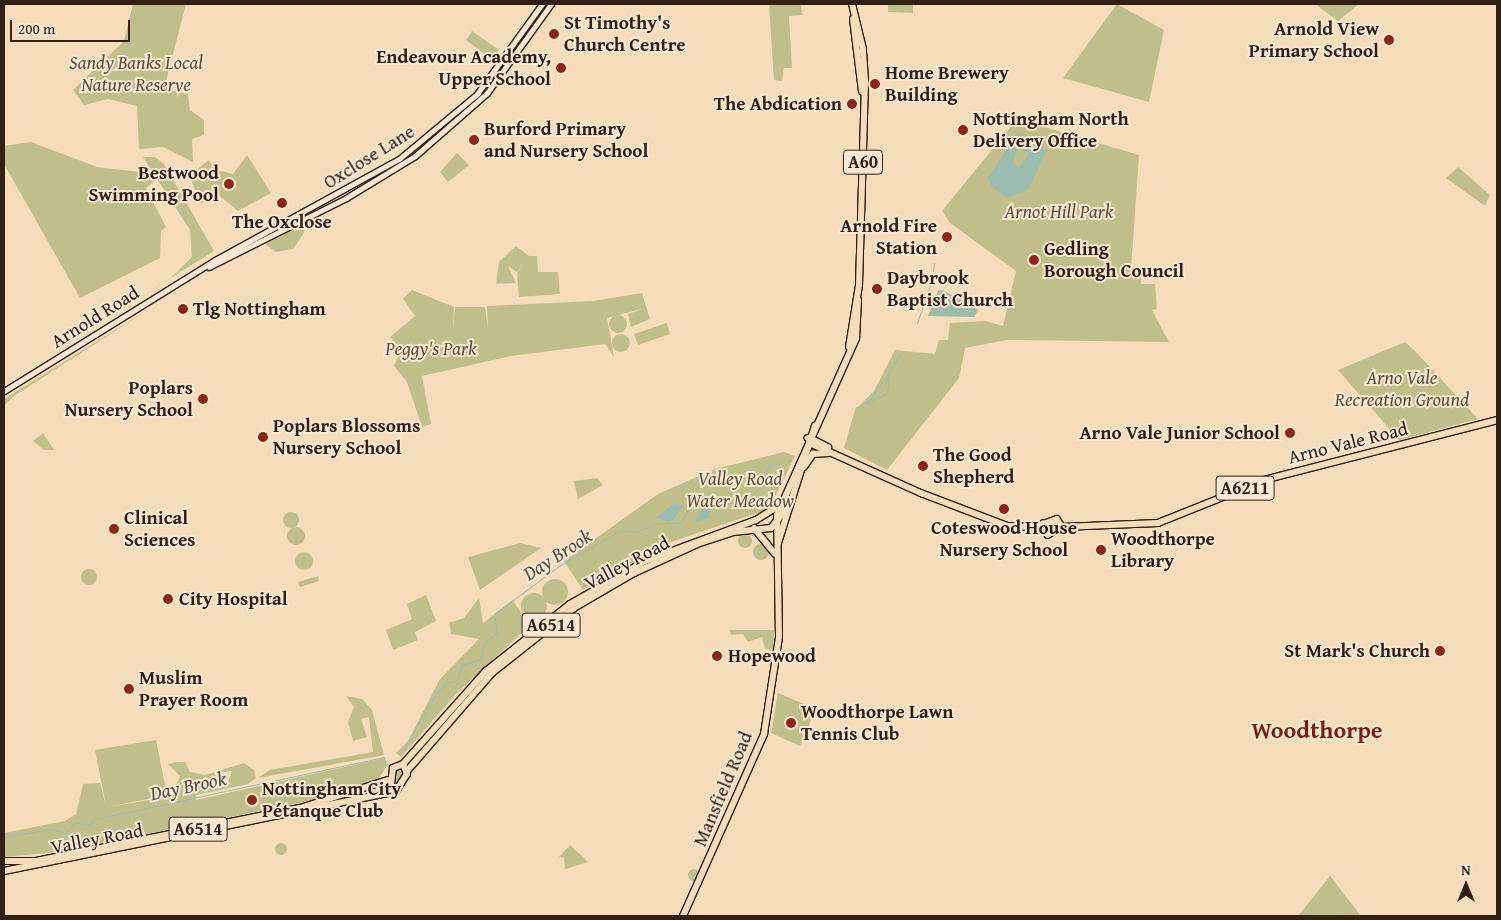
<!DOCTYPE html>
<html>
<head>
<meta charset="utf-8">
<style>
	body { margin:0 }
	#map { position:relative; width:1501px; height:920px; overflow:hidden; background:#f5dcba; font-family:"Gentium Book Plus",serif }
	div>[style] { position:absolute }
	[style*='--x'] { left:calc(var(--x)*1px); top:calc(var(--y)*1px); width:calc(var(--w)*1px); rotate:calc(var(--a)*1deg) }
	.green>* { inset:0; background:#c0bf8c }
	.round { border-radius:50% }
	.water>* { inset:0; background:#9cbcb0 }
	.stream>* { height:1px; margin:-0.5px; padding:0 0.5px; transform-origin:0.5px; border-radius:0.5px; background:#9cbcb0 }
	.roads { filter:drop-shadow(1px 0 #332015) drop-shadow(-1px 0 #332015) drop-shadow(0 1px #332015) drop-shadow(0 -1px #332015) }
	.secondary>* { height:5px; margin:-2.5px; padding:0 2.5px; transform-origin:2.5px; border-radius:2.5px; background:#f8e8d2 }
	.primary>* { height:5.5px; margin:-2.75px; padding:0 2.75px; transform-origin:2.75px; border-radius:2.75px; background:#f5dcba }
	.highway>* { height:6px; margin:-3px; padding:0 3px; transform-origin:3px; border-radius:3px; background:#f5dcba }
	.dots>* { width:14px; height:14px; translate:-50% -50%; box-sizing:border-box; border:2px solid #f8e8d2; border-radius:50% }
	span { translate:-50% -50%; white-space:nowrap; text-align:center; line-height:1.15; -webkit-text-stroke:4px #f8e8d2; paint-order:stroke }
	.shield-label span { padding:1px 4px; background:#f8e8d2; border:1px solid; border-radius:4px; -webkit-text-stroke-width:0 }
	.shield-label { font-size:18px; color:#332015; font-weight:700 }
	.poi-label { font-size:19px; color:#332015; font-weight:700 }
	.left { translate:0 -50%; text-align:left }
	.right { translate:-100% -50%; text-align:right }
	.park-label { font-size:19px; color:#5d5039; font-style:italic }
	.street-label { font-size:19px; color:#332015 }
	.water-label { font-size:20px; color:#524f44; font-style:italic }
	.district-label { font-size:24px; color:#7a1f14; font-weight:700 }
	.frame { position:absolute; inset:0; border:5px solid #332015; pointer-events:none }
	.north { position:absolute; left:1441px; top:860px; width:50px; height:50px; -webkit-text-stroke:4px #f8e8d2; paint-order:stroke; rotate:0deg; font-size:14px; font-weight:700; line-height:20px; text-align:center; color:#332015 }
	.north::after { content:''; display:block; margin:auto; width:18px; height:22px; background:#332015; clip-path:polygon(50% 0,100% 100%,50% 72%,0 100%) }
	.scale { position:absolute; left:10px; top:20px; width:120px; height:22px; box-sizing:border-box; border:2px solid #332015; border-top:0; padding-left:6px; font-size:15px; line-height:18px; white-space:nowrap; color:#332015; -webkit-text-stroke:4px #f8e8d2; paint-order:stroke }
</style>
</head>
<body>
<div id="map">
	<div class="green">
		<div style="clip-path:polygon(133px 4px,186px 4px,164px 89px,188px 94px,190px 110px,204px 120px,204px 135px,192px 139px,193px 162px,163px 147px,139px 149px,137px 106px,108px 99px,84px 105px,73px 90px,124px 41px)"></div>
		<div style="clip-path:polygon(769px 4px,801px 4px,802px 15px,789px 16px,792px 68px,784px 68px,782px 81px,774px 80px)"></div>
		<div style="clip-path:polygon(888px 4px,913px 4px,913px 13px,888px 12px)"></div>
		<div style="clip-path:polygon(1117px 4px,1164px 30px,1149px 102px,1063px 78px)"></div>
		<div style="clip-path:polygon(1315px 4px,1359px 4px,1338px 21px)"></div>
		<div style="clip-path:polygon(472px 31px,499px 50px,492px 60px,466px 40px)"></div>
		<div style="clip-path:polygon(1017px 119px,1139px 155px,1131px 270px,1141px 271px,1141px 284px,1155px 284px,1157px 309px,1152px 310px,1169px 342px,1007px 340px,965px 348px,959px 378px,887px 470px,844px 448px,855px 410px,874px 391px,895px 350px,935px 354px,939px 340px,948px 340px,950px 323px,985px 321px,1003px 326px,1016px 271px,950px 223px,942px 211px)"></div>
		<div style="clip-path:polygon(31px 142px,97px 167px,149px 173px,154px 182px,146px 188px,166px 227px,161px 231px,160px 258px,80px 298px,4px 164px,4px 146px)"></div>
		<div style="clip-path:polygon(457px 153px,469px 165px,448px 182px,440px 172px)"></div>
		<div style="clip-path:polygon(247px 155px,271px 193px,238px 211px,215px 192px,201px 204px,189px 175px,209px 160px,216px 170px,233px 174px)"></div>
		<div style="clip-path:polygon(143px 157px,155px 157px,164px 164px,214px 251px,102px 321px,172px 277px,192px 257px,190px 230px)"></div>
		<div style="clip-path:polygon(1458px 167px,1490px 195px,1485px 206px,1446px 178px)"></div>
		<div style="clip-path:polygon(299px 226px,305px 227px,304px 233px,293px 249px,276px 252px,265px 244px)"></div>
		<div style="clip-path:polygon(516px 246px,529px 256px,537px 256px,538px 272px,558px 272px,560px 294px,519px 297px,517px 273px,524px 262px,517px 272px,508px 266px,516px 283px,496px 284px,499px 262px)"></div>
		<div style="clip-path:polygon(412px 290px,454px 307px,453px 330px,455px 307px,485px 307px,488px 330px,487px 306px,593px 301px,642px 293px,650px 319px,631px 327px,628px 314px,645px 308px,607px 318px,614px 357px,605px 344px,511px 356px,422px 376px,431px 424px,422px 427px,407px 382px,394px 366px,401px 348px,390px 337px,415px 316px,403px 299px)"></div>
		<div style="clip-path:polygon(151px 308px,14px 396px,4px 406px,4px 399px)"></div>
		<div class="round" style="left:609px;top:315px;width:18px;height:18px"></div>
		<div style="clip-path:polygon(667px 323px,670px 334px,638px 345px,634px 334px)"></div>
		<div class="round" style="left:612px;top:334px;width:18px;height:18px"></div>
		<div style="clip-path:polygon(1405px 342px,1416px 352px,1478px 419px,1399px 440px,1338px 370px)"></div>
		<div style="clip-path:polygon(43px 433px,54px 450px,44px 450px,33px 441px)"></div>
		<div style="clip-path:polygon(784px 452px,795px 456px,769px 509px,671px 542px,583px 590px,564px 561px,658px 494px,715px 469px)"></div>
		<div style="clip-path:polygon(597px 478px,603px 485px,578px 499px,574px 481px)"></div>
		<div class="round" style="left:283px;top:512px;width:16px;height:16px"></div>
		<div class="round" style="left:287px;top:527px;width:18px;height:18px"></div>
		<div class="round" style="left:738px;top:534px;width:14px;height:14px"></div>
		<div style="clip-path:polygon(520px 543px,541px 548px,480px 590px,468px 557px)"></div>
		<div class="round" style="left:753px;top:544px;width:16px;height:16px"></div>
		<div class="round" style="left:295px;top:552px;width:18px;height:18px"></div>
		<div class="round" style="left:81px;top:569px;width:16px;height:16px"></div>
		<div style="clip-path:polygon(318px 576px,319px 581px,300px 587px,298px 582px)"></div>
		<div class="round" style="left:542px;top:579px;width:26px;height:26px"></div>
		<div class="round" style="left:521px;top:593px;width:26px;height:26px"></div>
		<div style="clip-path:polygon(426px 595px,436px 621px,415px 632px,418px 640px,393px 650px,386px 630px,412px 619px,407px 604px)"></div>
		<div style="clip-path:polygon(479px 598px,483px 623px,513px 600px,529px 626px,456px 694px,401px 757px,396px 753px,408px 741px,440px 679px,479px 639px,451px 634px,449px 623px,464px 618px)"></div>
		<div style="clip-path:polygon(730px 630px,774px 630px,773px 650px,765px 649px,762px 637px,748px 642px,743px 634px,731px 635px)"></div>
		<div style="clip-path:polygon(778px 693px,816px 709px,800px 746px,771px 733px)"></div>
		<div style="clip-path:polygon(346px 696px,362px 699px,372px 710px,384px 755px,258px 778px,270px 770px,373px 752px,369px 717px,361px 719px,367px 737px,353px 741px,348px 722px,354px 707px)"></div>
		<div style="clip-path:polygon(evenodd,156px 740px,167px 795px,108px 807px,166px 797px,173px 793px,180px 776px,168px 764px,176px 762px,185px 762px,190px 772px,205px 775px,244px 763px,254px 770px,256px 778px,248px 784px,196px 795px,196px 800px,385px 758px,388px 764px,377px 781px,300px 803px,59px 852px,4px 857px,4px 833px,65px 821px,76px 814px,83px 784px,100px 783px,106px 806px,95px 750px,156px 740px,232px 771px,228px 782px,218px 779px,218px 773px,232px 771px)"></div>
		<div style="clip-path:polygon(402px 767px,405px 773px,393px 788px,396px 769px)"></div>
		<div class="round" style="left:275px;top:843px;width:12px;height:12px"></div>
		<div style="clip-path:polygon(570px 845px,588px 862px,565px 869px,564px 858px,559px 857px)"></div>
		<div class="round" style="left:688px;top:869px;width:12px;height:12px"></div>
		<div style="clip-path:polygon(1330px 876px,1361px 916px,1298px 916px)"></div>
	</div>
	<div class="water">
		<div style="clip-path:polygon(evenodd,1016px 134px,1026px 135px,1046px 151px,1029px 189px,1008px 198px,992px 188px,988px 178px,1016px 134px,1018px 147px,1029px 154px,1019px 168px,1013px 163px,1018px 147px)"></div>
		<div style="clip-path:polygon(943px 290px,978px 310px,974px 317px,928px 316px,938px 291px)"></div>
		<div style="clip-path:polygon(674px 504px,684px 505px,674px 519px,668px 522px,656px 517px)"></div>
		<div style="clip-path:polygon(708px 508px,710px 517px,695px 522px,701px 510px)"></div>
	</div>
	<div class="stream">
		<div style="--x:933;--y:271;--w:8;--a:-83"></div>
		<div style="--x:917;--y:323;--w:49;--a:-70.8"></div>
		<div style="--x:869;--y:400;--w:32;--a:-54"></div>
		<div style="--x:855;--y:408;--w:35;--a:-25"></div>
		<div style="--x:887;--y:393;--w:20;--a:-84"></div>
		<div style="--x:889;--y:373;--w:22;--a:-60"></div>
		<div style="--x:402;--y:752;--w:68;--a:-60"></div>
		<div style="--x:436;--y:693;--w:14;--a:-45"></div>
		<div style="--x:446;--y:683;--w:11;--a:-15"></div>
		<div style="--x:457;--y:680;--w:16;--a:-72"></div>
		<div style="--x:462;--y:665;--w:20;--a:-18"></div>
		<div style="--x:481;--y:659;--w:14;--a:-82"></div>
		<div style="--x:483;--y:645;--w:19;--a:-43"></div>
		<div style="--x:497;--y:632;--w:18;--a:-99"></div>
		<div style="--x:494;--y:614;--w:81;--a:-36.4"></div>
		<div style="--x:559;--y:566;--w:72;--a:-30.1"></div>
		<div style="--x:621;--y:530;--w:14;--a:8"></div>
		<div style="--x:635;--y:532;--w:26;--a:-21"></div>
		<div style="--x:659;--y:523;--w:22;--a:0"></div>
		<div style="--x:681;--y:523;--w:30;--a:-63"></div>
		<div style="--x:695;--y:496;--w:36;--a:11"></div>
		<div style="--x:730;--y:503;--w:19;--a:-16"></div>
		<div style="--x:748;--y:498;--w:18;--a:-41"></div>
		<div style="--x:762;--y:486;--w:21;--a:-73"></div>
		<div style="--x:768;--y:466;--w:12;--a:-14"></div>
		<div style="--x:4;--y:837;--w:47;--a:-9.9"></div>
		<div style="--x:50;--y:829;--w:16;--a:14"></div>
		<div style="--x:66;--y:833;--w:14;--a:-51"></div>
		<div style="--x:75;--y:822;--w:12;--a:14"></div>
		<div style="--x:87;--y:825;--w:10;--a:-37"></div>
		<div style="--x:95;--y:819;--w:296;--a:-12.1"></div>
	</div>
	<div class="roads">
		<div class="secondary">
			<div style="--x:209;--y:267;--w:153;--a:-26.7"></div>
			<div style="--x:346;--y:198;--w:81;--a:-31.3"></div>
			<div style="--x:415;--y:156;--w:96;--a:-41.2"></div>
			<div style="--x:487;--y:93;--w:110;--a:-54.3"></div>
			<div style="--x:4;--y:391;--w:248;--a:-31.8"></div>
			<div style="--x:215;--y:260;--w:210;--a:-28.8"></div>
			<div style="--x:399;--y:159;--w:102;--a:-39.8"></div>
			<div style="--x:477;--y:94;--w:111;--a:-54.2"></div>
		</div>
		<div class="primary">
			<div style="--x:808;--y:438;--w:7;--a:56"></div>
			<div style="--x:812;--y:444;--w:120;--a:24.2"></div>
			<div style="--x:921;--y:493;--w:93;--a:20.8"></div>
			<div style="--x:1008;--y:526;--w:27;--a:2"></div>
			<div style="--x:1035;--y:527;--w:23;--a:-20"></div>
			<div style="--x:1057;--y:519;--w:9;--a:58"></div>
			<div style="--x:1062;--y:527;--w:16;--a:150"></div>
			<div style="--x:1048;--y:535;--w:12;--a:-114"></div>
			<div style="--x:814;--y:440;--w:16;--a:27"></div>
			<div style="--x:804;--y:467;--w:16;--a:-55"></div>
			<div style="--x:813;--y:454;--w:15;--a:-4"></div>
			<div style="--x:1062;--y:527;--w:96;--a:-2.4"></div>
			<div style="--x:1158;--y:523;--w:118;--a:-21.8"></div>
			<div style="--x:1268;--y:479;--w:236;--a:-14.4"></div>
		</div>
		<div class="highway">
			<div style="--x:853;--y:19;--w:73;--a:82.9"></div>
			<div style="--x:849;--y:347;--w:63;--a:-80.8"></div>
			<div style="--x:859;--y:285;--w:205;--a:-88.3"></div>
			<div style="--x:865;--y:80;--w:31;--a:-94"></div>
			<div style="--x:863;--y:49;--w:46;--a:-103.7"></div>
			<div style="--x:754;--y:528;--w:33;--a:51"></div>
			<div style="--x:778;--y:543;--w:123;--a:-72.5"></div>
			<div style="--x:403;--y:764;--w:125;--a:-48.3"></div>
			<div style="--x:486;--y:671;--w:107;--a:-38.6"></div>
			<div style="--x:570;--y:604;--w:86;--a:-29.8"></div>
			<div style="--x:645;--y:561;--w:118;--a:-20.3"></div>
			<div style="--x:756;--y:520;--w:28;--a:-32"></div>
			<div style="--x:407;--y:771;--w:130;--a:-49.1"></div>
			<div style="--x:492;--y:673;--w:105;--a:-38.4"></div>
			<div style="--x:574;--y:608;--w:69;--a:-30.3"></div>
			<div style="--x:634;--y:573;--w:69;--a:-24.7"></div>
			<div style="--x:697;--y:544;--w:38;--a:-18"></div>
			<div style="--x:733;--y:532;--w:38;--a:-6"></div>
			<div style="--x:771;--y:528;--w:28;--a:-51"></div>
			<div style="--x:4;--y:861;--w:32;--a:0"></div>
			<div style="--x:36;--y:861;--w:269;--a:-11.4"></div>
			<div style="--x:300;--y:808;--w:92;--a:-17.7"></div>
			<div style="--x:4;--y:871;--w:400;--a:-11.5"></div>
			<div style="--x:396;--y:791;--w:20;--a:-57"></div>
			<div style="--x:407;--y:774;--w:11;--a:-112"></div>
			<div style="--x:403;--y:764;--w:11;--a:158"></div>
			<div style="--x:393;--y:768;--w:23;--a:97"></div>
			<div style="--x:683;--y:916;--w:199;--a:-66"></div>
			<div style="--x:764;--y:734;--w:98;--a:-81.2"></div>
			<div style="--x:779;--y:637;--w:122;--a:-90.9"></div>
			<div style="--x:777;--y:515;--w:194;--a:-65.9"></div>
			<div style="--x:856;--y:338;--w:38;--a:-87"></div>
		</div>
	</div>
	<div class="dots">
		<div style="left:554px;top:34px;background:#8f2418"></div>
		<div style="left:1389px;top:40px;background:#8f2418"></div>
		<div style="left:561px;top:68px;background:#8f2418"></div>
		<div style="left:875px;top:84px;background:#8f2418"></div>
		<div style="left:852px;top:104px;background:#8f2418"></div>
		<div style="left:963px;top:130px;background:#8f2418"></div>
		<div style="left:474px;top:140px;background:#8f2418"></div>
		<div style="left:229px;top:184px;background:#8f2418"></div>
		<div style="left:282px;top:203px;background:#8f2418"></div>
		<div style="left:947px;top:237px;background:#8f2418"></div>
		<div style="left:1034px;top:260px;background:#8f2418"></div>
		<div style="left:877px;top:289px;background:#8f2418"></div>
		<div style="left:183px;top:309px;background:#8f2418"></div>
		<div style="left:203px;top:399px;background:#8f2418"></div>
		<div style="left:1290px;top:433px;background:#8f2418"></div>
		<div style="left:263px;top:437px;background:#8f2418"></div>
		<div style="left:923px;top:466px;background:#8f2418"></div>
		<div style="left:1004px;top:509px;background:#8f2418"></div>
		<div style="left:114px;top:529px;background:#8f2418"></div>
		<div style="left:1101px;top:550px;background:#8f2418"></div>
		<div style="left:168px;top:599px;background:#8f2418"></div>
		<div style="left:1440px;top:651px;background:#8f2418"></div>
		<div style="left:717px;top:656px;background:#8f2418"></div>
		<div style="left:129px;top:689px;background:#8f2418"></div>
		<div style="left:791px;top:723px;background:#8f2418"></div>
		<div style="left:252px;top:800px;background:#8f2418"></div>
	</div>
	<div class="shield-label">
		<span style="left:863px;top:162px">A60</span>
		<span style="left:1245px;top:488px">A6211</span>
		<span style="left:551px;top:625px">A6514</span>
		<span style="left:198px;top:829px">A6514</span>
	</div>
	<div class="poi-label">
		<span class="left" style="left:564px;top:34px">St Timothy's<br>Church Centre</span>
		<span class="right" style="left:1379px;top:40px">Arnold View<br>Primary School</span>
		<span class="right" style="left:551px;top:68px">Endeavour Academy,<br>Upper School</span>
		<span class="left" style="left:885px;top:84px">Home Brewery<br>Building</span>
		<span class="right" style="left:842px;top:104px">The Abdication</span>
		<span class="left" style="left:973px;top:130px">Nottingham North<br>Delivery Office</span>
		<span class="left" style="left:484px;top:140px">Burford Primary<br>and Nursery School</span>
		<span class="right" style="left:219px;top:184px">Bestwood<br>Swimming Pool</span>
		<span style="left:282px;top:222px">The Oxclose</span>
		<span class="right" style="left:937px;top:237px">Arnold Fire<br>Station</span>
		<span class="left" style="left:1044px;top:260px">Gedling<br>Borough Council</span>
		<span class="left" style="left:887px;top:289px">Daybrook<br>Baptist Church</span>
		<span class="left" style="left:193px;top:309px">Tlg Nottingham</span>
		<span class="right" style="left:193px;top:399px">Poplars<br>Nursery School</span>
		<span class="left" style="left:273px;top:437px">Poplars Blossoms<br>Nursery School</span>
		<span class="right" style="left:1280px;top:433px">Arno Vale Junior School</span>
		<span class="left" style="left:933px;top:466px">The Good<br>Shepherd</span>
		<span class="left" style="left:124px;top:529px">Clinical<br>Sciences</span>
		<span style="left:1004px;top:539px">Coteswood House<br>Nursery School</span>
		<span class="left" style="left:1111px;top:550px">Woodthorpe<br>Library</span>
		<span class="left" style="left:179px;top:599px">City Hospital</span>
		<span class="right" style="left:1430px;top:651px">St Mark's Church</span>
		<span class="left" style="left:728px;top:656px">Hopewood</span>
		<span class="left" style="left:139px;top:689px">Muslim<br>Prayer Room</span>
		<span class="left" style="left:801px;top:723px">Woodthorpe Lawn<br>Tennis Club</span>
		<span class="left" style="left:262px;top:800px">Nottingham City<br>Pétanque Club</span>
	</div>
	<div class="park-label">
		<span style="left:136px;top:74px">Sandy Banks Local<br>Nature Reserve</span>
		<span style="left:1059px;top:212px">Arnot Hill Park</span>
		<span style="left:431px;top:349px">Peggy's Park</span>
		<span style="left:1402px;top:389px">Arno Vale<br>Recreation Ground</span>
		<span style="left:740px;top:490px">Valley Road<br>Water Meadow</span>
	</div>
	<div class="street-label">
		<span style="left:369px;top:157px;rotate:-32deg">Oxclose Lane</span>
		<span style="left:95px;top:317px;rotate:-32deg">Arnold Road</span>
		<span style="left:1348px;top:443px;rotate:-14deg">Arno Vale Road</span>
		<span style="left:627px;top:563px;rotate:-28deg">Valley Road</span>
		<span style="left:723px;top:789px;rotate:-67deg">Mansfield Road</span>
		<span style="left:97px;top:839px;rotate:-11deg">Valley Road</span>
	</div>
	<div class="water-label">
		<span style="left:557px;top:554px;rotate:-33deg">Day Brook</span>
		<span style="left:188px;top:785px;rotate:-12deg">Day Brook</span>
	</div>
	<div class="district-label">
		<span style="left:1317px;top:730px">Woodthorpe</span>
	</div>
	<div class="frame"></div>
	<div class="north">N</div>
	<div class="scale">200 m</div>
</div>
</body>
</html>
